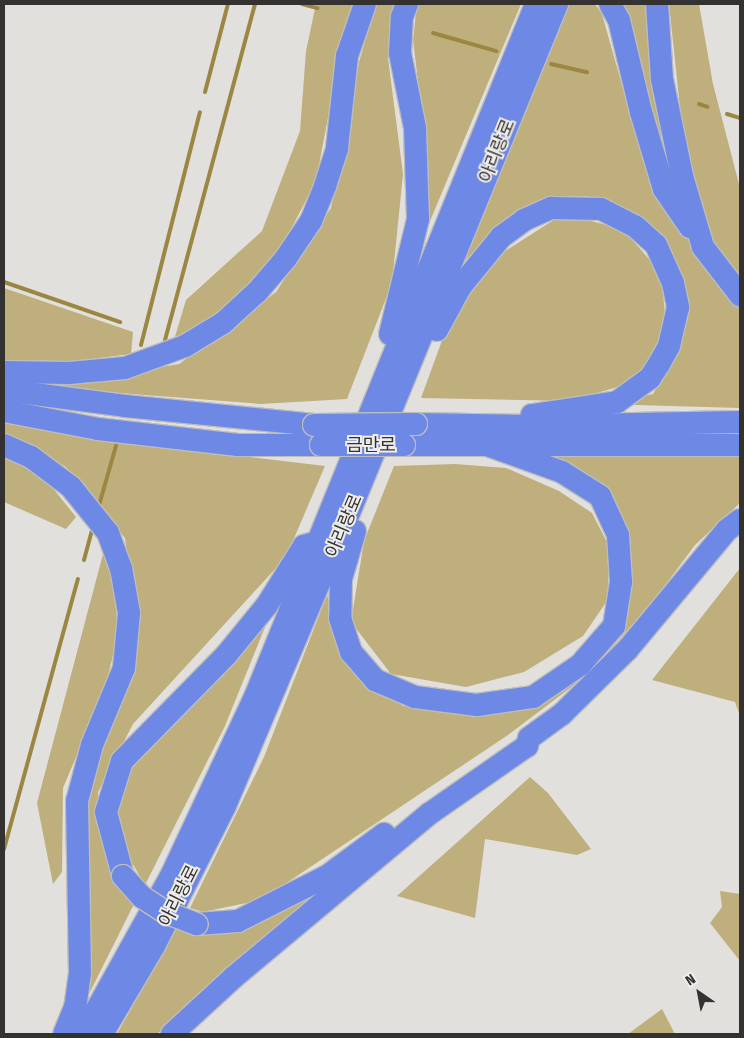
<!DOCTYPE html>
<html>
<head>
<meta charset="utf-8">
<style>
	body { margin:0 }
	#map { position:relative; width:744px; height:1038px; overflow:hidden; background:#e1e0dc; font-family:"Fira Sans Condensed","Noto Sans KR",sans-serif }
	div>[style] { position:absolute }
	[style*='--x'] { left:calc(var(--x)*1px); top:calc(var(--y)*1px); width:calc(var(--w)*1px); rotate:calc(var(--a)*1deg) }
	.green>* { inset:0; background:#bfaf7d }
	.stream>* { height:4px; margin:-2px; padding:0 2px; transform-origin:2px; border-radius:2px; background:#9c8742 }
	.roads { filter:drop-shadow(1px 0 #bebdbd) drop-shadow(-1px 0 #bebdbd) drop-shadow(0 1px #bebdbd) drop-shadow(0 -1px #bebdbd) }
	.highway>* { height:22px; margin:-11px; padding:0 11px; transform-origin:11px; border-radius:11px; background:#6e89e5 }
	.bridges { filter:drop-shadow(1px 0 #bebdbd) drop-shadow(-1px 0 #bebdbd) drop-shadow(0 1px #bebdbd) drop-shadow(0 -1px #bebdbd) }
	.highway-bridge>* { height:22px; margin:-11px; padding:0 11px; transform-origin:11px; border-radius:11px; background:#6e89e5 }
	span { translate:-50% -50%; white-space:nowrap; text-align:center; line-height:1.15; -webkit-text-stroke:4px #eeede9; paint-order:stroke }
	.street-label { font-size:18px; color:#333231 }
	.frame { position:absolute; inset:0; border:5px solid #333231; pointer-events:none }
	.north { position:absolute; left:674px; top:968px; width:50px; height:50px; -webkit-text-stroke:4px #eeede9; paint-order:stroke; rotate:327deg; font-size:14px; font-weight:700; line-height:20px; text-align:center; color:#333231 }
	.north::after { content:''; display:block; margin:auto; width:18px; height:22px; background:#333231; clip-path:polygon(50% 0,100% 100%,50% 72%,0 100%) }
</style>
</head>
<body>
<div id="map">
	<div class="green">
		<div style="clip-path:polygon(316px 4px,353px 4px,346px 22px,316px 181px,280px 250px,223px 311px,174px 340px,186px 300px,262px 231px,300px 131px,306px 51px)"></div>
		<div style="clip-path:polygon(376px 4px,412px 4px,388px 58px,403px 174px,392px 283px,347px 399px,261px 404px,41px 387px,179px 364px,276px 292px,331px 208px,359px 62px)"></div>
		<div style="clip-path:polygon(417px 4px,521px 4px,417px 252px,426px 148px,413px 40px)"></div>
		<div style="clip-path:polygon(568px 4px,595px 4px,602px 14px,627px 103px,664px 204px,740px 306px,740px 408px,603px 404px,653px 394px,676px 352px,687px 305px,637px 217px,586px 196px,517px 211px,459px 266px)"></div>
		<div style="clip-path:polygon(623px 4px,648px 4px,662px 127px,659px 172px)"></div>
		<div style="clip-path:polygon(669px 4px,699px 4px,713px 84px,740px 188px,740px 276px,713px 242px,685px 155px)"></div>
		<div style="clip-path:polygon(563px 214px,623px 229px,661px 273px,666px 324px,651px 362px,624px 385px,570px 401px,421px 398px,447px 327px,496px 257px)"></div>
		<div style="clip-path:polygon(4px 288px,133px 332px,131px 354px,35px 366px,4px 360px)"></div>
		<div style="clip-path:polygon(4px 423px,106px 440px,325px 466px,286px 557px,133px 724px,98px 792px,98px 827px,111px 875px,134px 904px,83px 1006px,91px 937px,85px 885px,89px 779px,138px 642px,125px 538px,66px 467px,4px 433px)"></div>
		<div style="clip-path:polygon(534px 452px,740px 454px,740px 503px,695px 545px,652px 603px,586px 676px,508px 735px,261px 900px,203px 912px,190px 908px,264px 757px,327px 595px,348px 663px,403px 706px,502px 711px,547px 697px,628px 607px,609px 500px)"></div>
		<div style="clip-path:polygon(4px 456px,44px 477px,76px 517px,66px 529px,4px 502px)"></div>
		<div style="clip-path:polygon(455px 464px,506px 468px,559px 491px,592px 513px,610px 548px,607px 601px,583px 636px,524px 672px,466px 687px,391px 674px,351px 622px,364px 541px,394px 466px)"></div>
		<div style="clip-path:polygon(103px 554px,111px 572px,119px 631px,105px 688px,63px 788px,62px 872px,53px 884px,37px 803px)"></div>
		<div style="clip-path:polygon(740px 568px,740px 716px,735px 702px,652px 680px)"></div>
		<div style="clip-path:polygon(271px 612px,225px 726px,145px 885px,125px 851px,116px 804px,130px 765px)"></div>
		<div style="clip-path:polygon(530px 777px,548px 793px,591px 849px,577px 855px,485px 839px,475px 918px,397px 896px)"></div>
		<div style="clip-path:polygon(329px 881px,157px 1034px,117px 1034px,178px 926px,233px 931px)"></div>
		<div style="clip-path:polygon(720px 891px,740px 894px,740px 961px,710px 923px,722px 907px)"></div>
		<div style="clip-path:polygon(662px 1009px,675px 1034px,628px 1034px)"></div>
	</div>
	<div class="stream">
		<div style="--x:302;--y:4;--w:16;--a:15"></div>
		<div style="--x:433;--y:33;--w:66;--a:15.9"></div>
		<div style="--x:551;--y:64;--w:37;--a:13"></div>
		<div style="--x:205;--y:92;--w:91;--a:-75.4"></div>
		<div style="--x:699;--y:104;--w:9;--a:18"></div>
		<div style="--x:727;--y:114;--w:14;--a:17"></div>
		<div style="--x:4;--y:282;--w:123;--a:19"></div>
		<div style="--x:165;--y:340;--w:348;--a:-75"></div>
		<div style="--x:141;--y:345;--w:240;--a:-75.8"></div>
		<div style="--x:98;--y:509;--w:66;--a:-74.1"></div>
		<div style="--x:84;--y:560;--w:34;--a:-75"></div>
		<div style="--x:4;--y:849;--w:280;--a:-74.7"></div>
	</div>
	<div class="roads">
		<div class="highway">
			<div style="--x:610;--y:4;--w:18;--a:61"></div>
			<div style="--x:619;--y:20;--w:95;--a:76.6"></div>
			<div style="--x:641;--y:112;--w:80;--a:73.4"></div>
			<div style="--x:664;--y:189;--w:46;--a:55.6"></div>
			<div style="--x:657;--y:4;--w:75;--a:86.2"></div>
			<div style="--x:662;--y:79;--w:99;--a:78.3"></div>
			<div style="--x:682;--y:176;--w:74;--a:73.5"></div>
			<div style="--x:703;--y:247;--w:61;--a:52.4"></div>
			<div style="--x:437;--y:330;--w:50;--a:-61.4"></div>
			<div style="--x:461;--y:286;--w:63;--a:-50.8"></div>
			<div style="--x:501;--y:237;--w:29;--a:-36"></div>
			<div style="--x:524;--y:220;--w:30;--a:-24"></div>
			<div style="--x:551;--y:208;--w:50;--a:1.1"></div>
			<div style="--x:601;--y:209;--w:39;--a:27"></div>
			<div style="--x:636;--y:227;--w:27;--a:42"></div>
			<div style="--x:656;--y:245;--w:42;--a:65.9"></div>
			<div style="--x:673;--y:283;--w:25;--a:78"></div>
			<div style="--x:678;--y:307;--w:40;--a:103"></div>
			<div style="--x:669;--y:346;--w:21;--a:119"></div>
			<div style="--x:659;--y:364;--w:17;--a:123"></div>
			<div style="--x:650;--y:378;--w:41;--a:144"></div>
			<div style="--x:617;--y:402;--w:86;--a:171.3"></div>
			<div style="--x:532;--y:415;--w:12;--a:110"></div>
			<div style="--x:390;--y:334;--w:118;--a:-76.3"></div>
			<div style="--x:418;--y:219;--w:91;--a:-91.9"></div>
			<div style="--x:415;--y:128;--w:76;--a:-101.3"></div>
			<div style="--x:400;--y:53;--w:36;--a:-87"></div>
			<div style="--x:402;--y:17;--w:14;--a:-69"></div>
			<div style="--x:4;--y:372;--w:65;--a:0.9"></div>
			<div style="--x:69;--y:373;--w:56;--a:-5.1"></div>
			<div style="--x:125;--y:368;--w:64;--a:-20.1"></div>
			<div style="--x:185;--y:346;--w:44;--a:-31.2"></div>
			<div style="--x:223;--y:323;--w:46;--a:-42.4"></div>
			<div style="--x:257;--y:292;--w:45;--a:-49.5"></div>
			<div style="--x:286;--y:258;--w:45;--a:-56"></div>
			<div style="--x:311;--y:221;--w:38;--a:-68"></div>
			<div style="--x:325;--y:186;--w:40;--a:-72"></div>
			<div style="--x:337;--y:148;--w:93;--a:-83.8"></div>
			<div style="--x:347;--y:56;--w:55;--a:-70.9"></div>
			<div style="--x:4;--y:390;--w:122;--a:7.5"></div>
			<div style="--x:125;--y:406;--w:190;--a:5.7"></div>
			<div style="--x:4;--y:411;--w:96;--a:10.8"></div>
			<div style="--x:98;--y:429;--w:141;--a:6.5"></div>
			<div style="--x:238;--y:445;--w:83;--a:0"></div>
			<div style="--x:416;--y:424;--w:112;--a:1"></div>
			<div style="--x:528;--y:426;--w:212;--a:-1.1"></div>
			<div style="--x:4;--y:445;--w:30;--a:24"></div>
			<div style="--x:31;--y:457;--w:50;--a:36.9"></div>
			<div style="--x:71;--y:487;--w:59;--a:51.2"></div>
			<div style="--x:108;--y:533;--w:37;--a:70"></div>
			<div style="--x:121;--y:568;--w:46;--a:79.9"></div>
			<div style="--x:129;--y:613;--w:55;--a:95.2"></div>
			<div style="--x:124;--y:668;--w:83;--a:112.6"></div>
			<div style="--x:92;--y:745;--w:58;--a:105"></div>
			<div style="--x:77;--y:801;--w:172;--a:89"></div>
			<div style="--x:80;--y:973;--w:34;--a:98"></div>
			<div style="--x:75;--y:1007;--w:29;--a:112"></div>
			<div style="--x:404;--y:445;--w:336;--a:0"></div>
			<div style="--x:355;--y:531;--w:50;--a:106.3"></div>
			<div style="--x:341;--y:579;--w:39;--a:91"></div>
			<div style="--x:340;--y:618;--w:36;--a:72"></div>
			<div style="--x:351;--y:652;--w:37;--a:49"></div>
			<div style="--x:375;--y:680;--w:43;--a:23"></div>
			<div style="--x:415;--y:697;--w:63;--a:7.4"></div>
			<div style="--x:477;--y:705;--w:57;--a:-8.1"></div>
			<div style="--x:533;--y:697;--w:57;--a:-34.2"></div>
			<div style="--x:580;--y:665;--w:52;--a:-48.9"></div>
			<div style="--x:614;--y:626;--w:45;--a:-81"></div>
			<div style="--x:621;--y:582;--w:47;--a:-93.7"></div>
			<div style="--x:618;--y:535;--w:43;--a:-114.8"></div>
			<div style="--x:600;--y:496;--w:45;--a:-147.7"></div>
			<div style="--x:562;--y:472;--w:80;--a:-160.2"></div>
			<div style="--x:123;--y:876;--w:66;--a:-104.9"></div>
			<div style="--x:106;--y:812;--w:53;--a:-72.6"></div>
			<div style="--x:122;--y:761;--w:150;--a:-45.5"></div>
			<div style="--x:227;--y:654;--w:63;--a:-50.8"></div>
			<div style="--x:267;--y:605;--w:70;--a:-57.9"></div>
			<div style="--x:304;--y:546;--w:6;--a:-18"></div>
			<div style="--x:197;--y:924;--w:41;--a:-4.2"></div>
			<div style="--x:238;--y:921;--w:100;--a:-26.8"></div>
			<div style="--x:327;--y:876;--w:71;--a:-36.4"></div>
			<div style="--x:83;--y:1034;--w:183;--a:-60.9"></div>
			<div style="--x:172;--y:874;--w:195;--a:-64.9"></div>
			<div style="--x:255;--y:697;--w:748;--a:-67.93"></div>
			<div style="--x:102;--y:1034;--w:102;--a:-59.4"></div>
			<div style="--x:154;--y:946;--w:157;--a:-63.1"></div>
			<div style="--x:225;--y:806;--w:318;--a:-67.1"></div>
			<div style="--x:349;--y:513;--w:550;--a:-67.77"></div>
			<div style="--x:172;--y:1034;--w:84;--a:-42.6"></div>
			<div style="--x:234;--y:977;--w:254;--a:-39.9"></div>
			<div style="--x:429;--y:814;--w:119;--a:-34.8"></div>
			<div style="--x:527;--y:746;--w:8;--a:-76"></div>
			<div style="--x:529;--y:738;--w:41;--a:-36"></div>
			<div style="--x:562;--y:714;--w:91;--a:-44.6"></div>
			<div style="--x:627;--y:650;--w:156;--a:-50.2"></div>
			<div style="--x:727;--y:530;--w:16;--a:-38"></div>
		</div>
	</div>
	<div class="bridges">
		<div class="highway-bridge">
			<div style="--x:314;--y:425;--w:102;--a:-0.6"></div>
			<div style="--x:321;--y:445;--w:83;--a:0"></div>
			<div style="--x:123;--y:876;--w:28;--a:48"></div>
			<div style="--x:142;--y:897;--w:27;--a:33"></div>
			<div style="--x:165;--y:912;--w:34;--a:21"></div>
		</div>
	</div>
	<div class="street-label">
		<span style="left:497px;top:151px;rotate:-68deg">아리랑로</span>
		<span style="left:371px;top:445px">금만로</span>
		<span style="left:344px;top:526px;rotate:-67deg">아리랑로</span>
		<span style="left:179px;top:896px;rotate:-63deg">아리랑로</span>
	</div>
	<div class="frame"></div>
	<div class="north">N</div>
</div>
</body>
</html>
